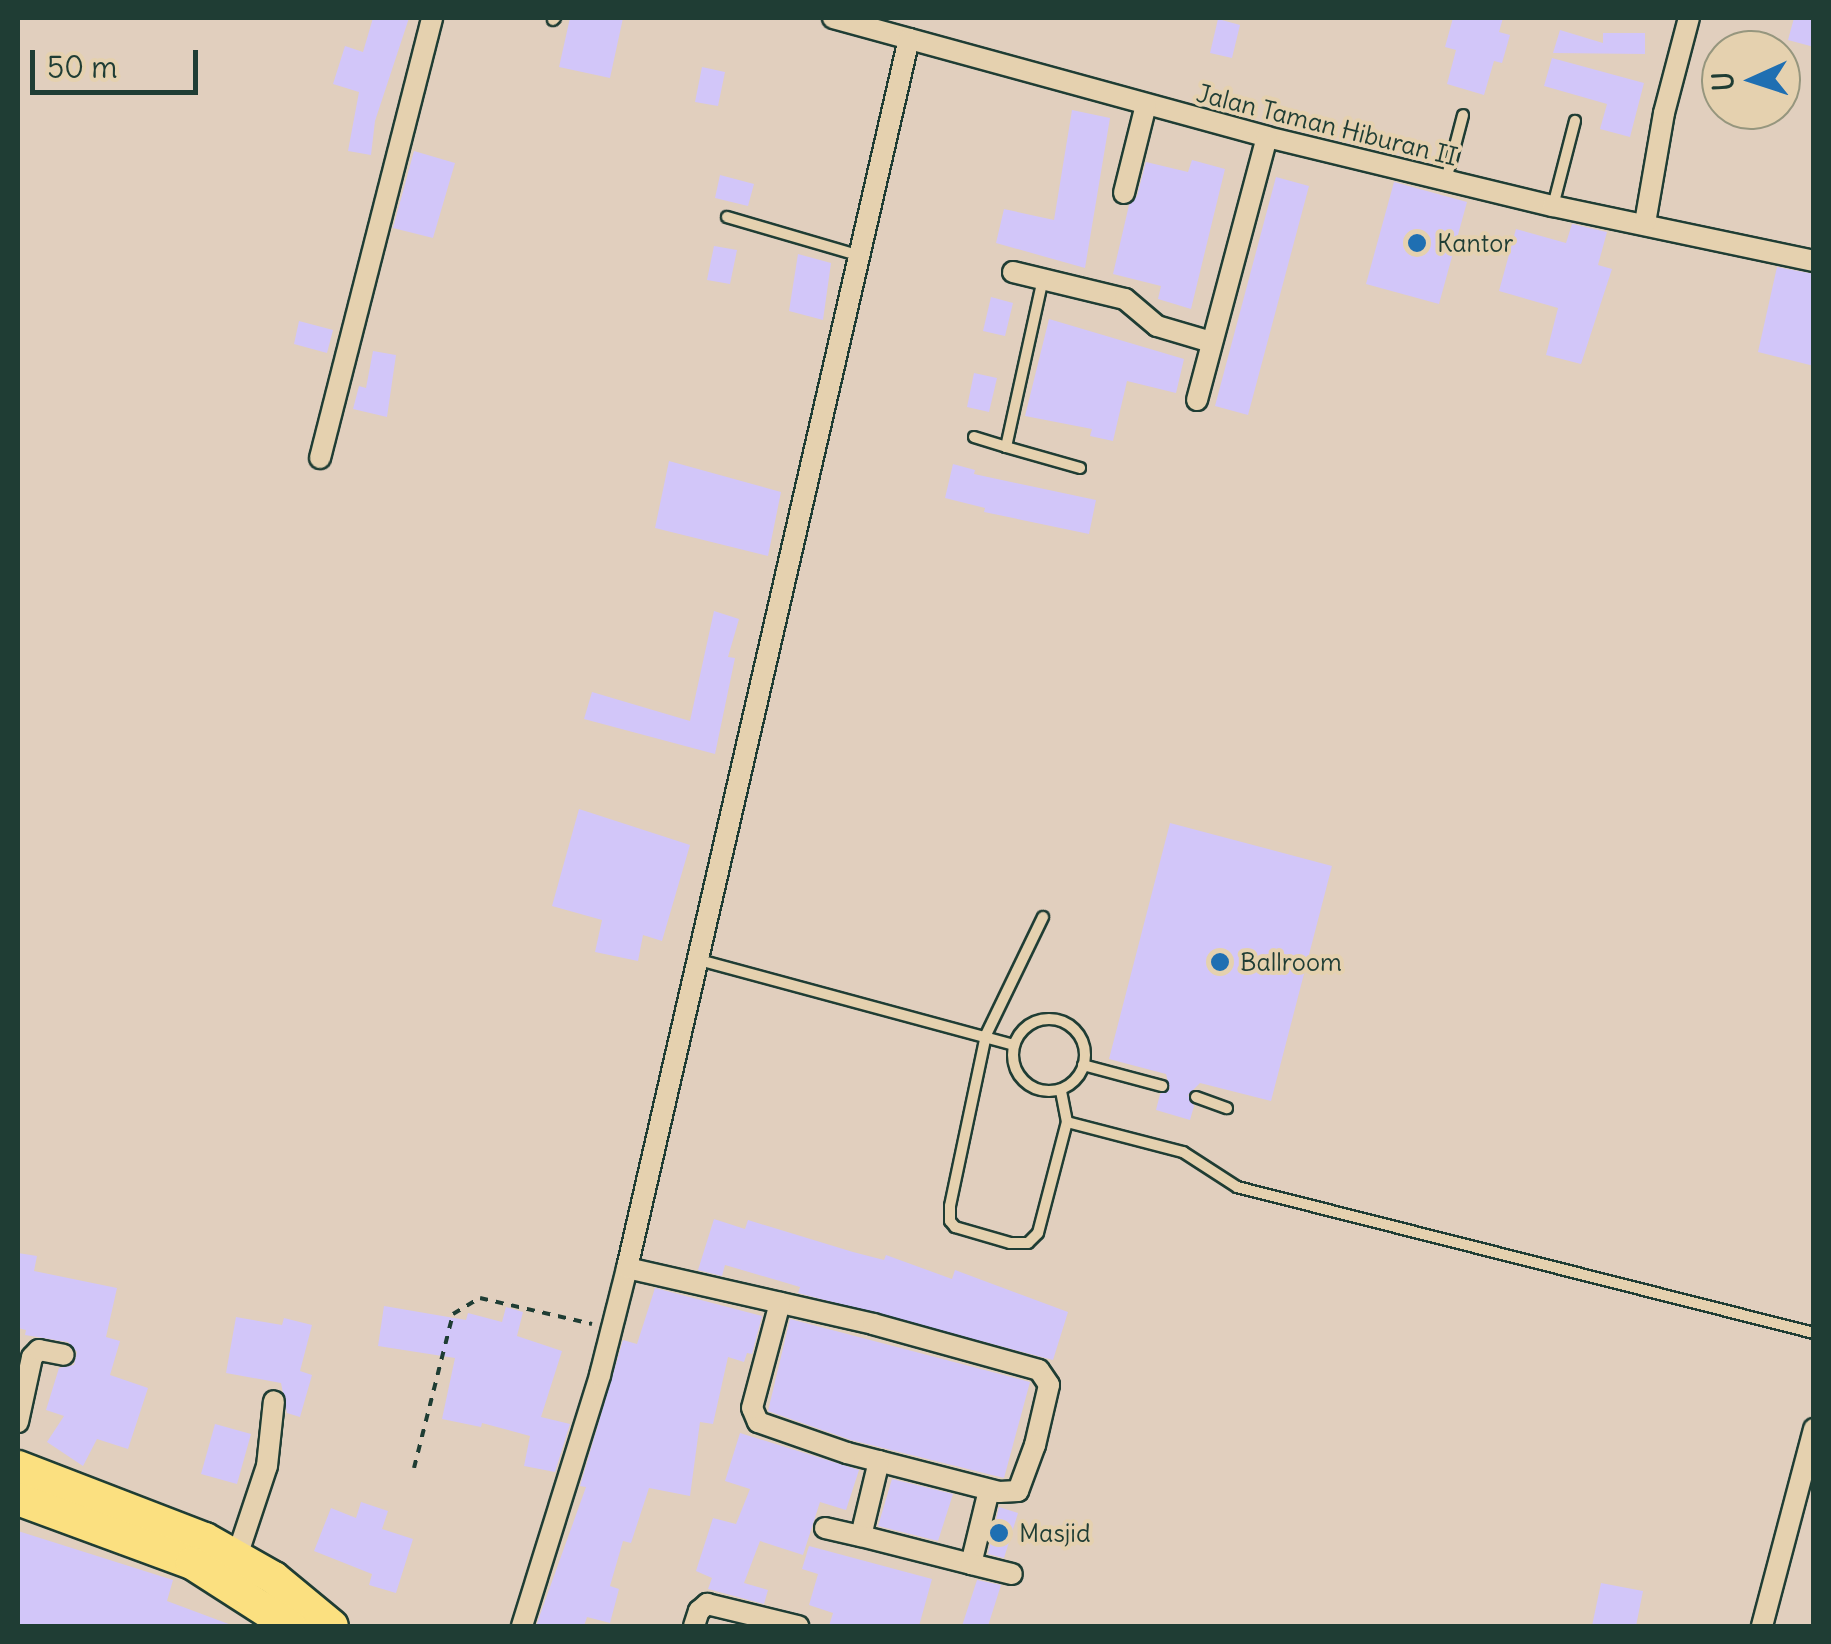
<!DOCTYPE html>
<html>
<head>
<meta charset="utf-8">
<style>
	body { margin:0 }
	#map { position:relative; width:1831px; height:1644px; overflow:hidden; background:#e1cfbe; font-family:Delius,sans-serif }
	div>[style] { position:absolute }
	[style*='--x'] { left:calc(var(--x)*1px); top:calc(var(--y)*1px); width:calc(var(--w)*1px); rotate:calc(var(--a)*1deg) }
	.building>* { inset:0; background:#d2c6f9 }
	.path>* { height:4px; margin-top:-2px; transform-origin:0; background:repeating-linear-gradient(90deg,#1f3d34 0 8px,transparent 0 16px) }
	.roads { filter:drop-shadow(2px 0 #1f3d34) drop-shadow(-2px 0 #1f3d34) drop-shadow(0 2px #1f3d34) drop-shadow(0 -2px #1f3d34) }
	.lane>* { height:10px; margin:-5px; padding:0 5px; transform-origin:5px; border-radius:5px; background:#e5d1af }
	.lane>.ring { margin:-5px; padding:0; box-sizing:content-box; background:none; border:10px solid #e5d1af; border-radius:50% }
	.street>* { height:20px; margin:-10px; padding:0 10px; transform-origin:10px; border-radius:10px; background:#e5d1af }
	.primary>* { height:32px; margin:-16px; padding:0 16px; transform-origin:16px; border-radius:16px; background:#fbe080 }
	.dots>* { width:28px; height:28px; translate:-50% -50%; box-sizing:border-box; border:5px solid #e5d1af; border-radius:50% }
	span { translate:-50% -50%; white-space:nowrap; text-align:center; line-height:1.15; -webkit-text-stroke:8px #e5d1af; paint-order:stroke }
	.street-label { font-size:25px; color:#1f3d34 }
	.poi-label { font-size:25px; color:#1f3d34 }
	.left { translate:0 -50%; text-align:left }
	.frame { position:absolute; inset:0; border:20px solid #1f3d34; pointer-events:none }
	.north { position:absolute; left:1701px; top:30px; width:100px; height:100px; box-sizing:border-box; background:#e5d1af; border:2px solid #96967e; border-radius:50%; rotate:267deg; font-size:28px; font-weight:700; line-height:40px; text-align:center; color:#1f3d34 }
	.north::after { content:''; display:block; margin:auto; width:35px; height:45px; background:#1f6fb2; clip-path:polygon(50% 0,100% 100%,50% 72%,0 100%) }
	.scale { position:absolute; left:30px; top:50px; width:168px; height:45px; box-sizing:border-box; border:5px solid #1f3d34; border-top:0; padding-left:12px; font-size:30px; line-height:35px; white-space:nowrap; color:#1f3d34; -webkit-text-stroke:8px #e5d1af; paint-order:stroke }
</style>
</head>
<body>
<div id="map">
	<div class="building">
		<div style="clip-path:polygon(373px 18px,409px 18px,375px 121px,371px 155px,348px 151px,359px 92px,333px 84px,345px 46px,363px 52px)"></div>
		<div style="clip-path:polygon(570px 18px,623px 18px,610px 78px,559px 67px)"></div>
		<div style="clip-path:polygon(1453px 18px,1503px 18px,1499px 32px,1510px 35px,1502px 63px,1494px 61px,1484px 95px,1447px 84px,1456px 50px,1445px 47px)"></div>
		<div style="clip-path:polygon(1794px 18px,1814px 18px,1814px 47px,1788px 40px)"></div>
		<div style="clip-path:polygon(1218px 19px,1240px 25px,1232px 58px,1210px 53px)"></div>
		<div style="clip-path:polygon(1560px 30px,1603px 43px,1603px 33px,1645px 33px,1645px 54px,1553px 53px)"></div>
		<div style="clip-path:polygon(1552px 58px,1644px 83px,1630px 137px,1600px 129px,1607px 104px,1544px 86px)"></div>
		<div style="clip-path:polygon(702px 67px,725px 72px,718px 106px,695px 102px)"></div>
		<div style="clip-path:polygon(1072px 110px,1110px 118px,1085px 268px,996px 243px,1004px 209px,1054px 220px)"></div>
		<div style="clip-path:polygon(414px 151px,455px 163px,433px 238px,393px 228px)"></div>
		<div style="clip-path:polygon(1192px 160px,1225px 169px,1191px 309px,1158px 299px,1161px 286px,1113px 274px,1129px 205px,1137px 196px,1146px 162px,1188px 172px)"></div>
		<div style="clip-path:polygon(720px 175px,754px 184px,748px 206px,715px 198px)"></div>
		<div style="clip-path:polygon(1276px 177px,1309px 186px,1248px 415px,1215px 406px)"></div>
		<div style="clip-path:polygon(1394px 182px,1467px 202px,1439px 304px,1366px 284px)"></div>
		<div style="clip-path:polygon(1572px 224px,1607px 232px,1598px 265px,1612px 269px,1581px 364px,1546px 355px,1558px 308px,1499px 291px,1516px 229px,1566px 243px)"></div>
		<div style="clip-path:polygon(714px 246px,737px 250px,730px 284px,707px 280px)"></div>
		<div style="clip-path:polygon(798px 254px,831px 263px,823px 320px,789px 311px)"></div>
		<div style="clip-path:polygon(1777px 267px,1814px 274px,1814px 366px,1758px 352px)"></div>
		<div style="clip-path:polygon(991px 297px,1013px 303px,1005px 336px,983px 331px)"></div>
		<div style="clip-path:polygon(1049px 319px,1184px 359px,1176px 393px,1127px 381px,1113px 441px,1090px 436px,1092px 429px,1025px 416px)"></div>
		<div style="clip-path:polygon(299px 321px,333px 330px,327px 353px,294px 344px)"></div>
		<div style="clip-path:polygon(373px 351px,396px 355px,387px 417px,353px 409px,359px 386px,366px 388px)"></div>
		<div style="clip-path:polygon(974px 373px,997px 378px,989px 412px,967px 407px)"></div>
		<div style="clip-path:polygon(669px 461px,781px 492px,768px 556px,655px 528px)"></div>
		<div style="clip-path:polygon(953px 464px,975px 470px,974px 474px,1096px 500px,1089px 534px,984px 512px,985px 508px,945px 498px)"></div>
		<div style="clip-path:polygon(714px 611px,739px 619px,728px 657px,735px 658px,715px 754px,584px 719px,592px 692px,690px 721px)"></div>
		<div style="clip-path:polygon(579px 809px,690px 845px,662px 941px,643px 935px,638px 961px,595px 952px,602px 920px,552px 906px)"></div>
		<div style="clip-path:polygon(1170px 823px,1332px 866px,1271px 1101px,1200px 1083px,1188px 1095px,1194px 1106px,1190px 1120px,1156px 1110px,1160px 1094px,1170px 1089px,1166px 1074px,1109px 1059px)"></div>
		<div style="clip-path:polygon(714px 1219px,745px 1229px,748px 1220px,853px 1252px,884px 1260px,886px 1255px,952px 1279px,955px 1270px,1068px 1312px,1053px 1360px,798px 1293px,800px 1287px,725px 1265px,722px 1276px,698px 1270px)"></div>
		<div style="clip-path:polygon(18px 1253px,37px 1256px,34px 1271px,117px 1288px,106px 1337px,120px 1341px,110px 1375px,148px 1388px,128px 1449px,97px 1439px,83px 1466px,47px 1442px,64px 1416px,46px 1410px,59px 1368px,74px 1365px,77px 1352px,68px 1342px,25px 1335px,26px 1330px,18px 1328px)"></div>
		<div style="clip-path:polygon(655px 1288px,762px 1316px,752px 1354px,747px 1353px,744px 1362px,728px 1357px,713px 1424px,700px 1422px,690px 1496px,649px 1488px,631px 1543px,623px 1541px,610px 1586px,619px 1589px,610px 1623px,587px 1617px,584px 1626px,536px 1626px,586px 1487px,580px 1486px,623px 1340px,637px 1344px)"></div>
		<div style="clip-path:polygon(384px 1306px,466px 1320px,468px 1313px,502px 1322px,506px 1307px,523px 1312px,517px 1336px,562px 1351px,541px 1417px,570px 1424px,555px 1472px,524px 1466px,530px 1436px,482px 1423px,481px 1427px,442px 1419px,455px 1358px,378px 1346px)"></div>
		<div style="clip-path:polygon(236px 1317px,282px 1325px,284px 1318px,312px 1325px,300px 1371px,312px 1375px,300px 1417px,287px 1413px,281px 1383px,226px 1373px)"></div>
		<div style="clip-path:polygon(790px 1319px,1030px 1382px,1004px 1478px,851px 1440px,768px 1411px)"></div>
		<div style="clip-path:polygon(215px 1424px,251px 1434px,237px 1484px,201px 1474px)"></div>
		<div style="clip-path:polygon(740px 1433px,859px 1470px,846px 1510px,820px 1502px,803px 1555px,760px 1541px,744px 1583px,768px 1590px,764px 1604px,708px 1589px,712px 1578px,696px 1571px,713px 1518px,736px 1524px,750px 1489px,725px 1481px)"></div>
		<div style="clip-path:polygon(892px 1479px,953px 1494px,938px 1541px,878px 1526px)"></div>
		<div style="clip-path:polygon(361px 1502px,388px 1511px,382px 1529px,413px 1539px,396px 1593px,369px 1585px,372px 1574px,314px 1551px,331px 1508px,356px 1518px)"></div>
		<div style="clip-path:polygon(999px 1507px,1018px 1513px,1004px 1558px,988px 1554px)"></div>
		<div style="clip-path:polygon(18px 1531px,173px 1580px,167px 1601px,234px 1626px,18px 1626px)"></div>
		<div style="clip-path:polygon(809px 1546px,932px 1579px,919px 1626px,829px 1626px,833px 1613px,809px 1605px,818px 1574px,802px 1569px)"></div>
		<div style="clip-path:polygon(977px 1580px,1001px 1585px,988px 1626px,962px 1626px)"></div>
		<div style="clip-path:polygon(1601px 1583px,1643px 1591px,1636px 1626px,1592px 1626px)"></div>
	</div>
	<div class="path">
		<div style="--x:414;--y:1468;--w:159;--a:-75.8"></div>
		<div style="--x:453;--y:1314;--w:31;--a:-31"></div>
		<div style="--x:480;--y:1298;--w:115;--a:13.1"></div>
	</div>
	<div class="roads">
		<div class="lane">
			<div style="--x:553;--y:20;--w:3;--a:-45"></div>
			<div style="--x:1446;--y:180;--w:67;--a:-75.3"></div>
			<div style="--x:1553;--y:206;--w:88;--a:-75.5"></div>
			<div style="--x:727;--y:217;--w:135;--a:16.3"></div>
			<div style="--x:974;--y:437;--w:34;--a:17"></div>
			<div style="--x:1006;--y:447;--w:172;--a:-77.6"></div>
			<div style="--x:1006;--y:447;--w:77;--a:15.8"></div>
			<div style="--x:1043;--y:917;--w:131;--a:115.8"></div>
			<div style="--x:986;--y:1035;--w:175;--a:101.9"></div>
			<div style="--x:950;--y:1206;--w:15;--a:90"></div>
			<div style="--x:950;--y:1221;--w:8;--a:50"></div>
			<div style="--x:955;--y:1227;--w:57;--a:16.2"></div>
			<div style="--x:1010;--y:1243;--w:18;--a:0"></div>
			<div style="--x:1028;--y:1243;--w:14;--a:-45"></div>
			<div style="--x:1038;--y:1233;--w:115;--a:-75.4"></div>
			<div style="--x:1067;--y:1122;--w:33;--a:-101"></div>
			<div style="--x:699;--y:960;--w:326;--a:15.1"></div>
			<div class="ring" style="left:1013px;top:1019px;width:62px;height:62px"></div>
			<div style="--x:1083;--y:1065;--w:82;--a:14.9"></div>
			<div style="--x:1196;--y:1097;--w:33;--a:20"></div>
			<div style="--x:1067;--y:1122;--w:120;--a:14.5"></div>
			<div style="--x:1183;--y:1152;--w:64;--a:32.9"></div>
			<div style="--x:1237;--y:1187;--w:595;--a:14.2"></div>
		</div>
		<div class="street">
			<div style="--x:833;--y:18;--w:450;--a:15.3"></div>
			<div style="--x:1267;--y:137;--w:294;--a:13.6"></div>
			<div style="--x:1553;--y:206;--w:267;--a:11.9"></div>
			<div style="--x:1124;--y:193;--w:91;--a:-76"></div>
			<div style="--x:1645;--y:223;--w:112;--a:-80.2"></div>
			<div style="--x:1664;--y:113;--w:98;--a:-75.3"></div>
			<div style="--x:1013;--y:272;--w:115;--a:13.6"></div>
			<div style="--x:1125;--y:299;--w:42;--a:40.2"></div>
			<div style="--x:1157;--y:326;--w:56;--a:16.5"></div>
			<div style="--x:1197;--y:400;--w:272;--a:-75.1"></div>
			<div style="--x:320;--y:458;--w:454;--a:-75.7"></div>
			<div style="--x:627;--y:1268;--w:252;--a:12.8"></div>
			<div style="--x:873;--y:1324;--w:172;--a:15.5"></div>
			<div style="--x:1039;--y:1370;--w:18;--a:56"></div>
			<div style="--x:1049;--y:1385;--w:62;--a:103.1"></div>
			<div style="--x:1035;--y:1445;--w:49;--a:110.3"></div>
			<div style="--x:1018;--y:1491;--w:19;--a:177"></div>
			<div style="--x:999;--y:1492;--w:157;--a:-165.6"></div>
			<div style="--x:847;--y:1453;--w:94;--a:-160.8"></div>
			<div style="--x:758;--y:1422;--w:15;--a:-113"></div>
			<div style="--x:752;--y:1408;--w:109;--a:-75.1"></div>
			<div style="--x:18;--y:1422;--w:66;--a:-77.8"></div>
			<div style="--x:32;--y:1357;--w:10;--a:-45"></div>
			<div style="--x:39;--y:1350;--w:25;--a:11"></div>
			<div style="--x:879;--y:1461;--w:77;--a:103.5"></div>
			<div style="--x:861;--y:1536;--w:114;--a:14.3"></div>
			<div style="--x:971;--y:1564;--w:76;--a:-76.3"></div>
			<div style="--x:825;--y:1528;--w:37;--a:13"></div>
			<div style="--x:237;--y:1556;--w:95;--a:-71.6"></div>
			<div style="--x:267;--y:1466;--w:65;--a:-83.9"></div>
			<div style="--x:971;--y:1564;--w:42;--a:13.7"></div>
			<div style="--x:522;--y:1626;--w:263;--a:-72.7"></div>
			<div style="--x:600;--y:1375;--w:110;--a:-75.8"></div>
			<div style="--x:627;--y:1268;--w:1261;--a:-77.08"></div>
			<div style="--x:694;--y:1626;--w:16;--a:-72"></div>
			<div style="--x:699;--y:1611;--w:11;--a:-41"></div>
			<div style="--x:707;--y:1604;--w:94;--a:13.6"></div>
			<div style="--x:1762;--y:1626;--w:204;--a:-75.2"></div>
		</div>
		<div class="primary">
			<div style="--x:18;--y:1467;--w:200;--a:21.1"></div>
			<div style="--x:205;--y:1539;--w:79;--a:29.5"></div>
			<div style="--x:274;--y:1578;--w:75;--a:39.6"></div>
			<div style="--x:18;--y:1499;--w:185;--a:20.2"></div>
			<div style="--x:192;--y:1563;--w:117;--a:32.7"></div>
		</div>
	</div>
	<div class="dots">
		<div style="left:1417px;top:243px;background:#1f6fb2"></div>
		<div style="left:1220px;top:962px;background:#1f6fb2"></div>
		<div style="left:999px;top:1533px;background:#1f6fb2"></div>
	</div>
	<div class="street-label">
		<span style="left:1327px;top:125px;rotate:14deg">Jalan Taman Hiburan II</span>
	</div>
	<div class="poi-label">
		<span class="left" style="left:1437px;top:243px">Kantor</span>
		<span class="left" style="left:1240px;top:962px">Ballroom</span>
		<span class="left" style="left:1019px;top:1533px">Masjid</span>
	</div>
	<div class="frame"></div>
	<div class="north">U</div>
	<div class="scale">50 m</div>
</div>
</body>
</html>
